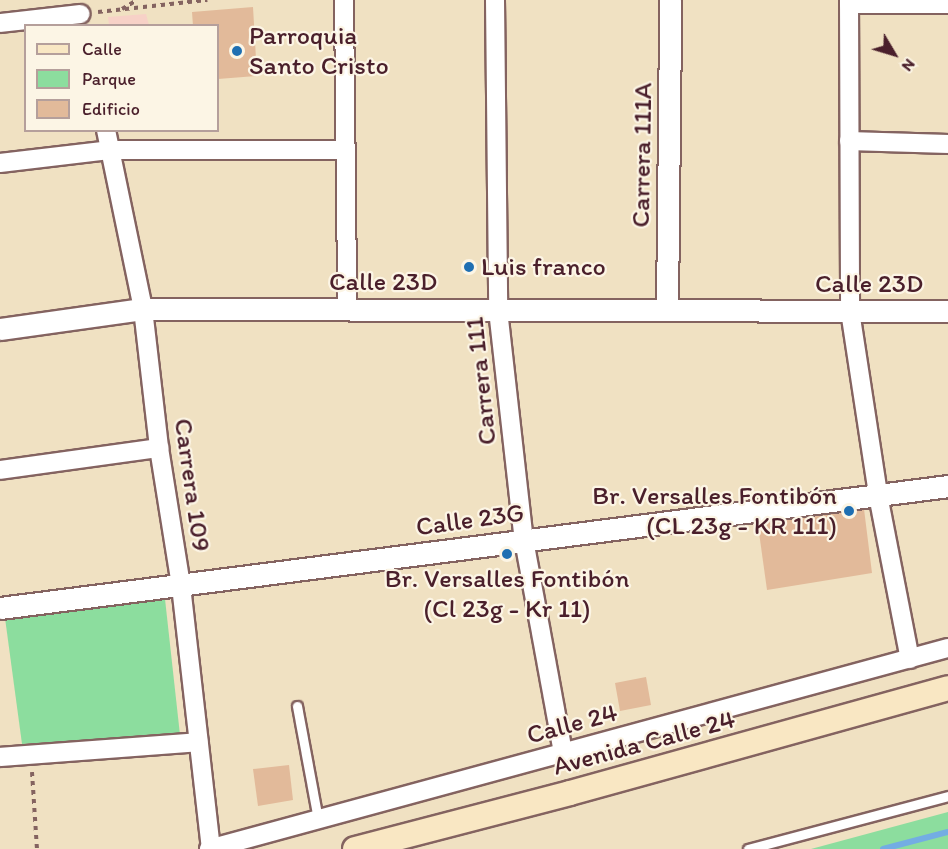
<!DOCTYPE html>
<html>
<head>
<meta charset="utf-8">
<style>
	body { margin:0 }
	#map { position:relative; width:948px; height:849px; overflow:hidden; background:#f0e1c2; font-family:Itim,sans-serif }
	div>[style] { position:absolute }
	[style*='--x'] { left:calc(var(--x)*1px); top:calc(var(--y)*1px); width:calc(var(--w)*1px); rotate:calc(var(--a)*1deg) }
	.built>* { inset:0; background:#f7d1c7 }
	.green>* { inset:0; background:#8cdd9e }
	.stream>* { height:6px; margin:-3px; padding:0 3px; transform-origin:3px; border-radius:3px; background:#73ade3 }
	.building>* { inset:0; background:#e2ba9a }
	.path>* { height:4px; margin-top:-2px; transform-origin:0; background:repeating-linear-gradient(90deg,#846360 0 4.5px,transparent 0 9px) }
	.roads { filter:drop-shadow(2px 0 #846360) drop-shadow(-2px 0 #846360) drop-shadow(0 2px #846360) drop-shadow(0 -2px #846360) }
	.service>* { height:9px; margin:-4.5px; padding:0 4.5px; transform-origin:4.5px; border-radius:4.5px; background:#fff }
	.minor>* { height:18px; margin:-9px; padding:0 9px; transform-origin:9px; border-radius:9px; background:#fff }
	.tertiary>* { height:21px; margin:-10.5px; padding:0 10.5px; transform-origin:10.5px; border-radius:10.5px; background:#fff }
	.secondary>* { height:24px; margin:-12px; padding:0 12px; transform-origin:12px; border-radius:12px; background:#f9e7c3 }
	.dots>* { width:16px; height:16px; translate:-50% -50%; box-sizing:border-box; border:3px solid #fcf5e5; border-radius:50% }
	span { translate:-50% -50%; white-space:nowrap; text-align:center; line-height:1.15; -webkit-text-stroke:4.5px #fcf5e5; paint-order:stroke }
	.poi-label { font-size:26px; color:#4a1f2b }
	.left { translate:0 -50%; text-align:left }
	.right { translate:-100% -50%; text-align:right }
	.street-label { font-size:26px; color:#4a1f2b }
	.legend { position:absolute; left:24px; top:24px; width:195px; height:108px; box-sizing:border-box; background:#fcf5e5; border:2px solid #b59f9b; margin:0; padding:8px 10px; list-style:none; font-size:18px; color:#4a1f2b }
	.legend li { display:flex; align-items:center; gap:12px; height:30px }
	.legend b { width:30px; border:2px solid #b59f9b }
	.north { position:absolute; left:864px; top:24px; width:60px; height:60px; -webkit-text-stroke:4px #fcf5e5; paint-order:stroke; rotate:128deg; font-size:16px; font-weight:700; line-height:24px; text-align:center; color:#4a1f2b }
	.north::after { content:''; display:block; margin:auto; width:21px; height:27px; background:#4a1f2b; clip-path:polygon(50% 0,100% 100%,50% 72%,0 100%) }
</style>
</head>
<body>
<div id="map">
	<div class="built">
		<div style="clip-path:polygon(146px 14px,149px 25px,109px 25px,108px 17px)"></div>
	</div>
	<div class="green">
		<div style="clip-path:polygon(165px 599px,180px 735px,22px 744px,5px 618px)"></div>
		<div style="clip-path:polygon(948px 812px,948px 849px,811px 849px)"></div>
	</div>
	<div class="stream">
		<div style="--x:883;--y:849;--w:67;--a:-14.7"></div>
	</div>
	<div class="building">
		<div style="clip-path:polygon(253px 7px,257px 76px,218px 79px,218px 26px,193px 26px,192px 12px)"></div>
		<div style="clip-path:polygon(863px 501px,872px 573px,767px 590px,757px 518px)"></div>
		<div style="clip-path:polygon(646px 677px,651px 705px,620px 711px,615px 683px)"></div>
		<div style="clip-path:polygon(289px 765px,293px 800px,258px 806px,253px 769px)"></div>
	</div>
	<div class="path">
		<div style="--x:122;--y:9;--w:17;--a:-31"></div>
		<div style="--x:98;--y:12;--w:110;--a:-6.3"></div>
		<div style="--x:32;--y:772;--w:77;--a:86.3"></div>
	</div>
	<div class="roads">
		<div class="service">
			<div style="--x:297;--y:706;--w:115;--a:79.5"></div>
			<div style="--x:748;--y:849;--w:207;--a:-14.8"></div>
		</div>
		<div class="minor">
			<div style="--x:344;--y:0;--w:309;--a:89.4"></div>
			<div style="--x:495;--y:0;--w:310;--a:89.4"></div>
			<div style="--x:498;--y:310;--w:231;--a:83.6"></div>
			<div style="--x:524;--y:540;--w:217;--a:79.6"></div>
			<div style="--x:849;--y:0;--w:311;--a:89.8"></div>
			<div style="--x:850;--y:311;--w:186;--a:81.3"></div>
			<div style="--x:878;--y:495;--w:167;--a:79"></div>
			<div style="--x:849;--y:4;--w:99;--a:0"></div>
			<div style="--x:0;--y:23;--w:81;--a:-6.4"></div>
			<div style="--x:106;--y:130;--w:183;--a:78.3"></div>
			<div style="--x:143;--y:309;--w:140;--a:83.4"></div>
			<div style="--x:159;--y:448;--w:140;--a:80.9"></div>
			<div style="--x:181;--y:586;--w:265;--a:83.5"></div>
			<div style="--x:849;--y:141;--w:99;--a:1.7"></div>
			<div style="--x:0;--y:163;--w:112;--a:-6.7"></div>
			<div style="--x:111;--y:150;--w:234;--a:0"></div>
			<div style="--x:0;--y:470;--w:161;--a:-7.9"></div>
			<div style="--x:0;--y:757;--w:199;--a:-4.3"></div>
			<div style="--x:209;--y:849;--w:766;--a:-15.22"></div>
		</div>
		<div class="tertiary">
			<div style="--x:667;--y:310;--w:310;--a:-89.4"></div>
			<div style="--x:0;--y:329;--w:144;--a:-8"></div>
			<div style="--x:143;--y:309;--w:805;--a:0.14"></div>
			<div style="--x:0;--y:608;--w:956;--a:-7.33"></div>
		</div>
		<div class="secondary">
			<div style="--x:355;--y:849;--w:222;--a:-14.6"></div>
			<div style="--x:570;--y:793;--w:392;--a:-15.5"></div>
		</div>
	</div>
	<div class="dots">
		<div style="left:237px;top:51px;background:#1f6fb2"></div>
		<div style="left:469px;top:267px;background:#1f6fb2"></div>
		<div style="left:849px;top:511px;background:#1f6fb2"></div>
		<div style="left:507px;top:554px;background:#1f6fb2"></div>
	</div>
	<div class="poi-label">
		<span class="left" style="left:249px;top:51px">Parroquia<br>Santo Cristo</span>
		<span class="left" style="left:481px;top:267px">Luis franco</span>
		<span class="right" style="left:837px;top:511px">Br. Versalles Fontibón<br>(CL 23g - KR 111)</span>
		<span style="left:507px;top:594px">Br. Versalles Fontibón<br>(Cl 23g - Kr 11)</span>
	</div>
	<div class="street-label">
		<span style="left:642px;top:155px;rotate:-89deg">Carrera 111A</span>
		<span style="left:383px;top:282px">Calle 23D</span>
		<span style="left:869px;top:284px">Calle 23D</span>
		<span style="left:481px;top:381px;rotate:-96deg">Carrera 111</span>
		<span style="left:192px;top:485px;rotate:82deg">Carrera 109</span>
		<span style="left:470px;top:520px;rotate:-8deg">Calle 23G</span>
		<span style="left:572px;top:724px;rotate:-15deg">Calle 24</span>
		<span style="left:644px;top:743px;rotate:-15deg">Avenida Calle 24</span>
	</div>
	<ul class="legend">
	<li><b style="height:8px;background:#f9e7c3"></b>Calle</li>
	<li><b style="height:16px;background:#8cdd9e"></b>Parque</li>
	<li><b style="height:16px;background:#e2ba9a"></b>Edificio</li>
	</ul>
	<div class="north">N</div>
</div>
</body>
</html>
